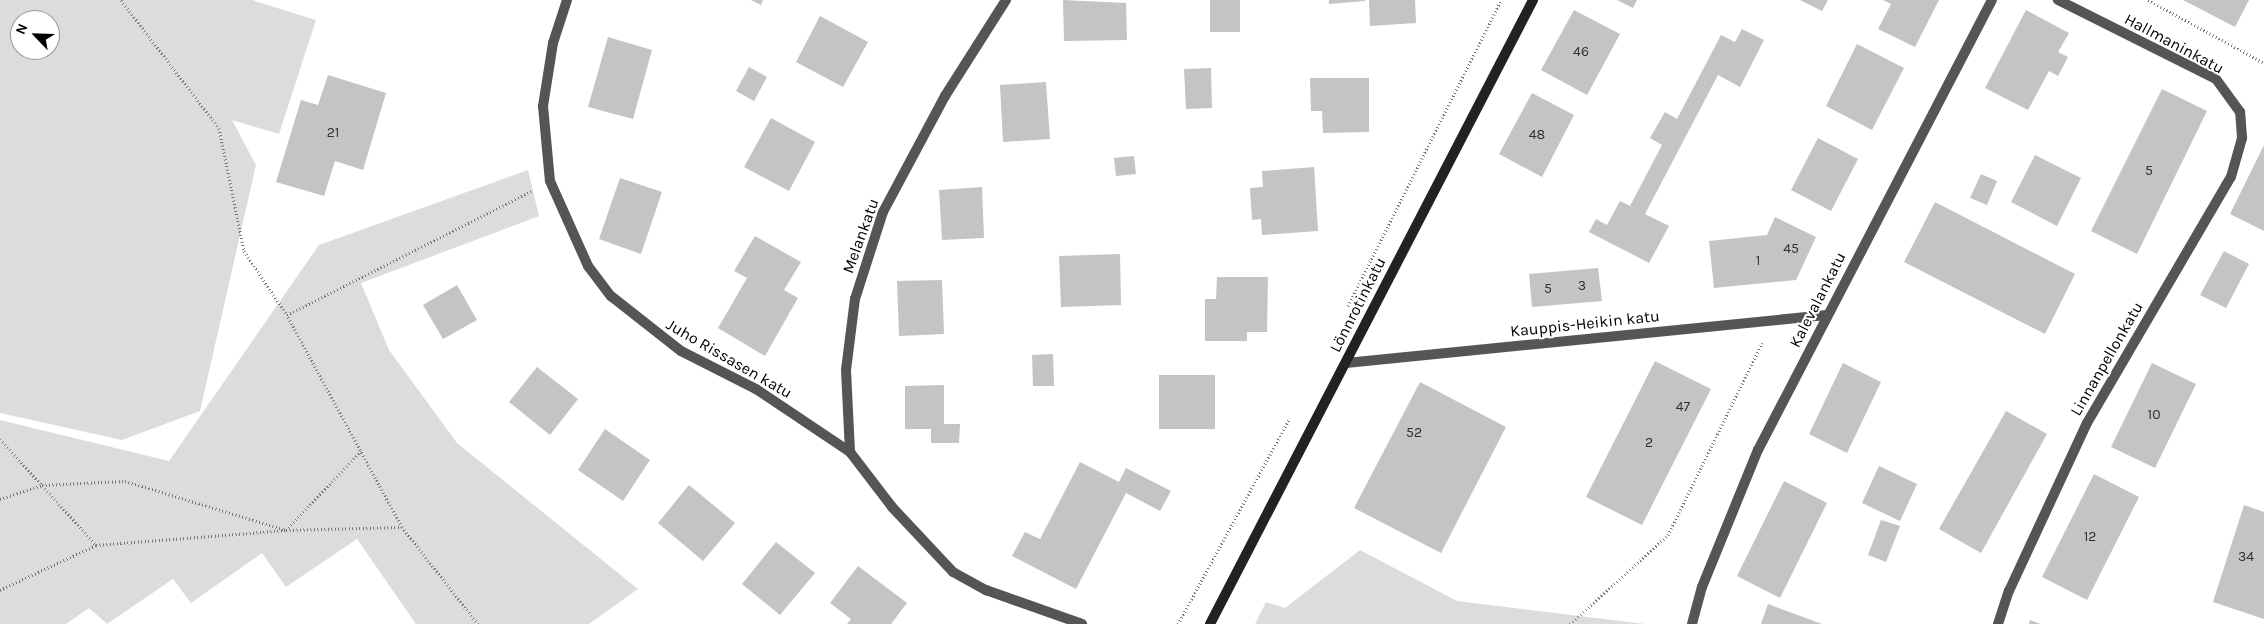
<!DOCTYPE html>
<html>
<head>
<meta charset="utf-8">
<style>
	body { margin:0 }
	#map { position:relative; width:2264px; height:624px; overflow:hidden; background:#fff; font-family:Karla,sans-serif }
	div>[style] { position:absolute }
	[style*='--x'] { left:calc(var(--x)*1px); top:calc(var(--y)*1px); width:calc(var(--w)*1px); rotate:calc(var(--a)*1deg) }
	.green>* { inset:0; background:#dcdcdc }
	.building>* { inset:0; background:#c4c4c4 }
	.path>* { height:3px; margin-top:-1.5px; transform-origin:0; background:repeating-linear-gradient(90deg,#777 0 1px,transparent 0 3.5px) }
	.street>* { height:10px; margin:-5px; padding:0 5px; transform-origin:5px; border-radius:5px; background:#555 }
	.secondary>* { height:10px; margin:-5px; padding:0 5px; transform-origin:5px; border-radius:5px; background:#222 }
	span { translate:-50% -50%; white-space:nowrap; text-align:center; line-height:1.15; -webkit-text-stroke:4px #fff; paint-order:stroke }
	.number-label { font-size:14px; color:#313131 }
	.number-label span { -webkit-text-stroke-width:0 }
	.street-label { font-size:16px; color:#000 }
	.north { position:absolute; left:10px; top:10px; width:50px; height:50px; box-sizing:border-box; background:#fff; border:1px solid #999; border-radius:50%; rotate:294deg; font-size:14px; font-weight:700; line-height:20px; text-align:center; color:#000 }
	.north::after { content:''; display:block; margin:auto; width:18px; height:22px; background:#000; clip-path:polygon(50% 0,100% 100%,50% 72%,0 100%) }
</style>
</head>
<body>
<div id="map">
	<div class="green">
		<div style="clip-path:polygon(evenodd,0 0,252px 0,316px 20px,279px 134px,232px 120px,256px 165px,200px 411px,122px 440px,0 413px,0 0,20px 20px,50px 20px,50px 50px,20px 50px,20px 20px)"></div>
		<div style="clip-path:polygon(528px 170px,539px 216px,361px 283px,389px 350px,457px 443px,638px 589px,589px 624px,416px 624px,357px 539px,286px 587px,262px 553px,191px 603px,173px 579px,107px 624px,89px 608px,66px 624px,0 624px,0 420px,169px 461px,319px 245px)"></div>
		<div style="clip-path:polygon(1360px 550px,1457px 601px,1645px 624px,1255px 624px,1266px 602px,1285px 608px)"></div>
	</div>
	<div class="building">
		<div style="clip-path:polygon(751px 0,763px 0,761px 5px)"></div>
		<div style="clip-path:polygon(1063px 0,1126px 3px,1127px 40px,1064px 41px)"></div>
		<div style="clip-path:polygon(1210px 0,1240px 0,1240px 32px,1210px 32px)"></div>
		<div style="clip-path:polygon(1329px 0,1365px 0,1365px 1px,1329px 4px)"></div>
		<div style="clip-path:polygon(1369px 0,1415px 0,1416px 23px,1370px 26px)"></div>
		<div style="clip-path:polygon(1617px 0,1637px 0,1633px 8px)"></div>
		<div style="clip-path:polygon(1800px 0,1828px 0,1822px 11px)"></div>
		<div style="clip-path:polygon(1883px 0,1939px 0,1915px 47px,1878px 29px,1891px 4px)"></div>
		<div style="clip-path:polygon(2183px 0,2249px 0,2235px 27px)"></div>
		<div style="clip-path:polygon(1574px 10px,1620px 34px,1587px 95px,1541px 70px)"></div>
		<div style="clip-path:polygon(2026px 10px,2069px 33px,2058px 52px,2068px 57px,2058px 76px,2049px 71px,2028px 110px,1985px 88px)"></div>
		<div style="clip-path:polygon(820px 16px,868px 42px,843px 87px,796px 62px)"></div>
		<div style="clip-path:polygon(1742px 29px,1764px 40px,1740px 87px,1718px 75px,1645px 214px,1669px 226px,1649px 263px,1589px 232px,1596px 219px,1607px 225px,1620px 201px,1630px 206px,1662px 145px,1650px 138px,1665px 112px,1677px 119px,1721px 35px,1735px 42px)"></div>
		<div style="clip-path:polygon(608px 37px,652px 50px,633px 119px,588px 107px)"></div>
		<div style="clip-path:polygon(1857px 44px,1904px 68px,1872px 130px,1826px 106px)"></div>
		<div style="clip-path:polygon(749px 67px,767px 77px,754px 101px,736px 91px)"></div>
		<div style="clip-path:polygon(1211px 68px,1212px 108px,1186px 109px,1184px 69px)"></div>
		<div style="clip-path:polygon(328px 75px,386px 93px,363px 170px,335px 161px,324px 196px,276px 182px,301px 100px,318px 105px)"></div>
		<div style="clip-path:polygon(1310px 78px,1369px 78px,1369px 132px,1323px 133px,1322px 111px,1311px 111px)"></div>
		<div style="clip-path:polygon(1046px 82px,1050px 139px,1003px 142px,1000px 85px)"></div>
		<div style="clip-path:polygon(2162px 89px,2207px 111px,2137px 254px,2091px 231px)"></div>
		<div style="clip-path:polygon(1532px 93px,1574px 115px,1542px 177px,1499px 154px)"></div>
		<div style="clip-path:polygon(771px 118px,815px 142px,789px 191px,744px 167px)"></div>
		<div style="clip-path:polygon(1818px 138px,1858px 159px,1831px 211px,1791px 190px)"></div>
		<div style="clip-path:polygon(2264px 145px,2264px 231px,2230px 214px)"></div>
		<div style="clip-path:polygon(2035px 155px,2081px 178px,2057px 226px,2011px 202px)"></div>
		<div style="clip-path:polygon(1134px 156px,1136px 174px,1116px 176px,1114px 158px)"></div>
		<div style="clip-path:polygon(1314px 167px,1318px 231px,1262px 235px,1261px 219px,1252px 220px,1250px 188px,1263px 187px,1262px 171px)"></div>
		<div style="clip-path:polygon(1981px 174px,1997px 181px,1987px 205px,1970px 198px)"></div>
		<div style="clip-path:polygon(620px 178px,662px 192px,641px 254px,599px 239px)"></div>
		<div style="clip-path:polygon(982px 187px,984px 238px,942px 240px,939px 190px)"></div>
		<div style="clip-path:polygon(1935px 202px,2075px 274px,2045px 334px,1904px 262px)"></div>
		<div style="clip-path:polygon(1775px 217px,1816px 237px,1796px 280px,1714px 288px,1709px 241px,1767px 235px)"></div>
		<div style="clip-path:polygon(755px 236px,801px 262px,784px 290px,798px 298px,765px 356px,718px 328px,747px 278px,734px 271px)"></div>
		<div style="clip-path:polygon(2224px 251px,2249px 264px,2226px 308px,2200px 295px)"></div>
		<div style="clip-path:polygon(1120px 254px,1121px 305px,1061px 307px,1059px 256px)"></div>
		<div style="clip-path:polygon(1598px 268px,1602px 301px,1532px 307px,1529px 274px)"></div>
		<div style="clip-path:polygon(1217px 277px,1268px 277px,1267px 332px,1247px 332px,1247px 341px,1205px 341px,1205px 299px,1216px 299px)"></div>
		<div style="clip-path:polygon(942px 280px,944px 334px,899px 336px,897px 281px)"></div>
		<div style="clip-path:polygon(457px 285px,477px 320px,443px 339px,423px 305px)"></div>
		<div style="clip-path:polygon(1053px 354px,1054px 386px,1033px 386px,1032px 355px)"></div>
		<div style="clip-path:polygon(1655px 361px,1711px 389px,1642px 525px,1586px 497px)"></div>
		<div style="clip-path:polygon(1843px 363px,1881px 382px,1847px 453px,1809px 434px)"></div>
		<div style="clip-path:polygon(2152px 363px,2196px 384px,2155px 468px,2111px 447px)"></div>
		<div style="clip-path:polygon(537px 367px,578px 399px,550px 435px,509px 402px)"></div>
		<div style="clip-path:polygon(1159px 375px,1215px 375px,1215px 429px,1159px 429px)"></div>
		<div style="clip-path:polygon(1420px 382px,1506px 427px,1441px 553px,1354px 508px)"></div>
		<div style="clip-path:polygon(944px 385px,944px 424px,960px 424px,959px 443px,931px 443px,931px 429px,905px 429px,905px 386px)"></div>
		<div style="clip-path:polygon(2006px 411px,2047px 434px,1981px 553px,1939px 529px)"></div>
		<div style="clip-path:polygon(605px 429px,650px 460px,623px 501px,578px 470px)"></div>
		<div style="clip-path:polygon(1080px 462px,1119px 482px,1126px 468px,1171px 491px,1160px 511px,1126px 493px,1076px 589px,1012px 556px,1025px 532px,1040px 539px)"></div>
		<div style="clip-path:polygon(1879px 466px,1917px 484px,1900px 521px,1862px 503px)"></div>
		<div style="clip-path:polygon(2094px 474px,2139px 497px,2087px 600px,2042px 577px)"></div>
		<div style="clip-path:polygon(1784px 481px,1827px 503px,1780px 598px,1737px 576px)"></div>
		<div style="clip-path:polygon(689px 485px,735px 523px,703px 561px,658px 523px)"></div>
		<div style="clip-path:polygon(2244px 505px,2264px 512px,2264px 619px,2213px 602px)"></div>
		<div style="clip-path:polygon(1881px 520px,1900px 526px,1886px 562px,1868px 555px)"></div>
		<div style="clip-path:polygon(776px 542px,815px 573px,780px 615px,742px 584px)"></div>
		<div style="clip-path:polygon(858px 566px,907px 603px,891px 624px,847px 624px,851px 619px,830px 603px)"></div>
		<div style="clip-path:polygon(1768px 604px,1822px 624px,1761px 624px)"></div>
		<div style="clip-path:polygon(2030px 620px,2041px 624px,2029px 624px)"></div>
	</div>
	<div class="path">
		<div style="--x:121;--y:0;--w:161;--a:52.6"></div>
		<div style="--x:219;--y:128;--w:126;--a:78.5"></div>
		<div style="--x:244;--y:251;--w:77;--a:56.1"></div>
		<div style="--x:2148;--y:0;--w:132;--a:28.5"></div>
		<div style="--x:1348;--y:306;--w:342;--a:-63.4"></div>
		<div style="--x:0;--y:439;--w:143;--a:47.8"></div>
		<div style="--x:0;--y:499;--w:44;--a:-18.4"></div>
		<div style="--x:42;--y:485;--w:83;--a:-2.8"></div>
		<div style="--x:125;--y:481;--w:168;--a:16.9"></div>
		<div style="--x:286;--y:530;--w:109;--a:-46.5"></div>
		<div style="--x:0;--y:590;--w:106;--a:-25.1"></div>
		<div style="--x:96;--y:545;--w:191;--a:-4.5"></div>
		<div style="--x:286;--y:530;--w:115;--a:-1.5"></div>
		<div style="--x:478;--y:624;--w:123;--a:-128.1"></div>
		<div style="--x:402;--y:527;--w:241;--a:-118.5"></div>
		<div style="--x:287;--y:315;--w:274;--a:-26.9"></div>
		<div style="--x:1178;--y:624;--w:234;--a:-61.5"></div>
		<div style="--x:1570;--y:624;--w:132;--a:-42.2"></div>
		<div style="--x:1668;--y:535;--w:214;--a:-63.9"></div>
	</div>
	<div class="street">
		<div style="--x:567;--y:0;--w:45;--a:108"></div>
		<div style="--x:553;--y:43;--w:64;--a:99"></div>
		<div style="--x:543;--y:106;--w:75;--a:84.7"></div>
		<div style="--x:550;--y:181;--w:93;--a:65.9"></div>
		<div style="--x:588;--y:266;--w:38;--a:53"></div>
		<div style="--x:611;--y:296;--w:89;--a:38.2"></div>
		<div style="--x:681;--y:351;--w:84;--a:26.9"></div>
		<div style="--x:756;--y:389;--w:113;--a:33.8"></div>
		<div style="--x:850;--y:452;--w:69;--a:52.6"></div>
		<div style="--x:892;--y:507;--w:89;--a:46.8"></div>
		<div style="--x:953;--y:572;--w:38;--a:29"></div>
		<div style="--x:986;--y:590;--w:102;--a:19.5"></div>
		<div style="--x:1346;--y:363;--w:483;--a:-5.7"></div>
		<div style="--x:850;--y:452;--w:82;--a:-92.8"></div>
		<div style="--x:846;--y:370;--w:72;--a:-82.8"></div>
		<div style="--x:855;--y:299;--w:91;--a:-72.2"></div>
		<div style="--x:883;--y:212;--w:132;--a:-61.9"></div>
		<div style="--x:945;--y:96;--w:114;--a:-57.6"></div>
		<div style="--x:1692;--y:624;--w:38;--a:-75"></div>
		<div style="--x:1702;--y:587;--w:148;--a:-67.8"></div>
		<div style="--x:1758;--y:450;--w:507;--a:-62.53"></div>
		<div style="--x:1998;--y:624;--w:35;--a:-72"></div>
		<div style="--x:2009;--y:591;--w:185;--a:-65.1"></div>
		<div style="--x:2087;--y:423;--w:285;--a:-59.7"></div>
		<div style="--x:2231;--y:177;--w:41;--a:-74.2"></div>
		<div style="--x:2242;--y:138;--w:26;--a:-94"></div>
		<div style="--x:2240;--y:112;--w:41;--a:-126"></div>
		<div style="--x:2216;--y:79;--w:177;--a:-153.4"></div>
	</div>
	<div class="secondary">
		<div style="--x:1210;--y:624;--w:703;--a:-62.63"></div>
	</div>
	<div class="number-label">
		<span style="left:1581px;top:52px">46</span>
		<span style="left:333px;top:133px">21</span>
		<span style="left:1537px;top:135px">48</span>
		<span style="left:2149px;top:171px">5</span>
		<span style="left:1791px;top:249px">45</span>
		<span style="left:1758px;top:261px">1</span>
		<span style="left:1582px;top:286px">3</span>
		<span style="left:1548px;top:289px">5</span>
		<span style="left:1683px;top:407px">47</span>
		<span style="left:2154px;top:415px">10</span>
		<span style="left:1414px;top:433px">52</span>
		<span style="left:1649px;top:443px">2</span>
		<span style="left:2090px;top:537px">12</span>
		<span style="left:2246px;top:557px">34</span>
	</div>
	<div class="street-label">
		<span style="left:2174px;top:44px;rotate:28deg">Hallmaninkatu</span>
		<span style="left:861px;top:236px;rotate:-70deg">Melankatu</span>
		<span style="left:1818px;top:300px;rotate:-63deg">Kalevalankatu</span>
		<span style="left:1358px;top:305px;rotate:-63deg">Lönnrotinkatu</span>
		<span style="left:1585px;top:324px;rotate:-6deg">Kauppis-Heikin katu</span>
		<span style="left:729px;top:359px;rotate:30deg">Juho Rissasen katu</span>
		<span style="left:2107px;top:359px;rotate:-60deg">Linnanpellonkatu</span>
	</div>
	<div class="north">N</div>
</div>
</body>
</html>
